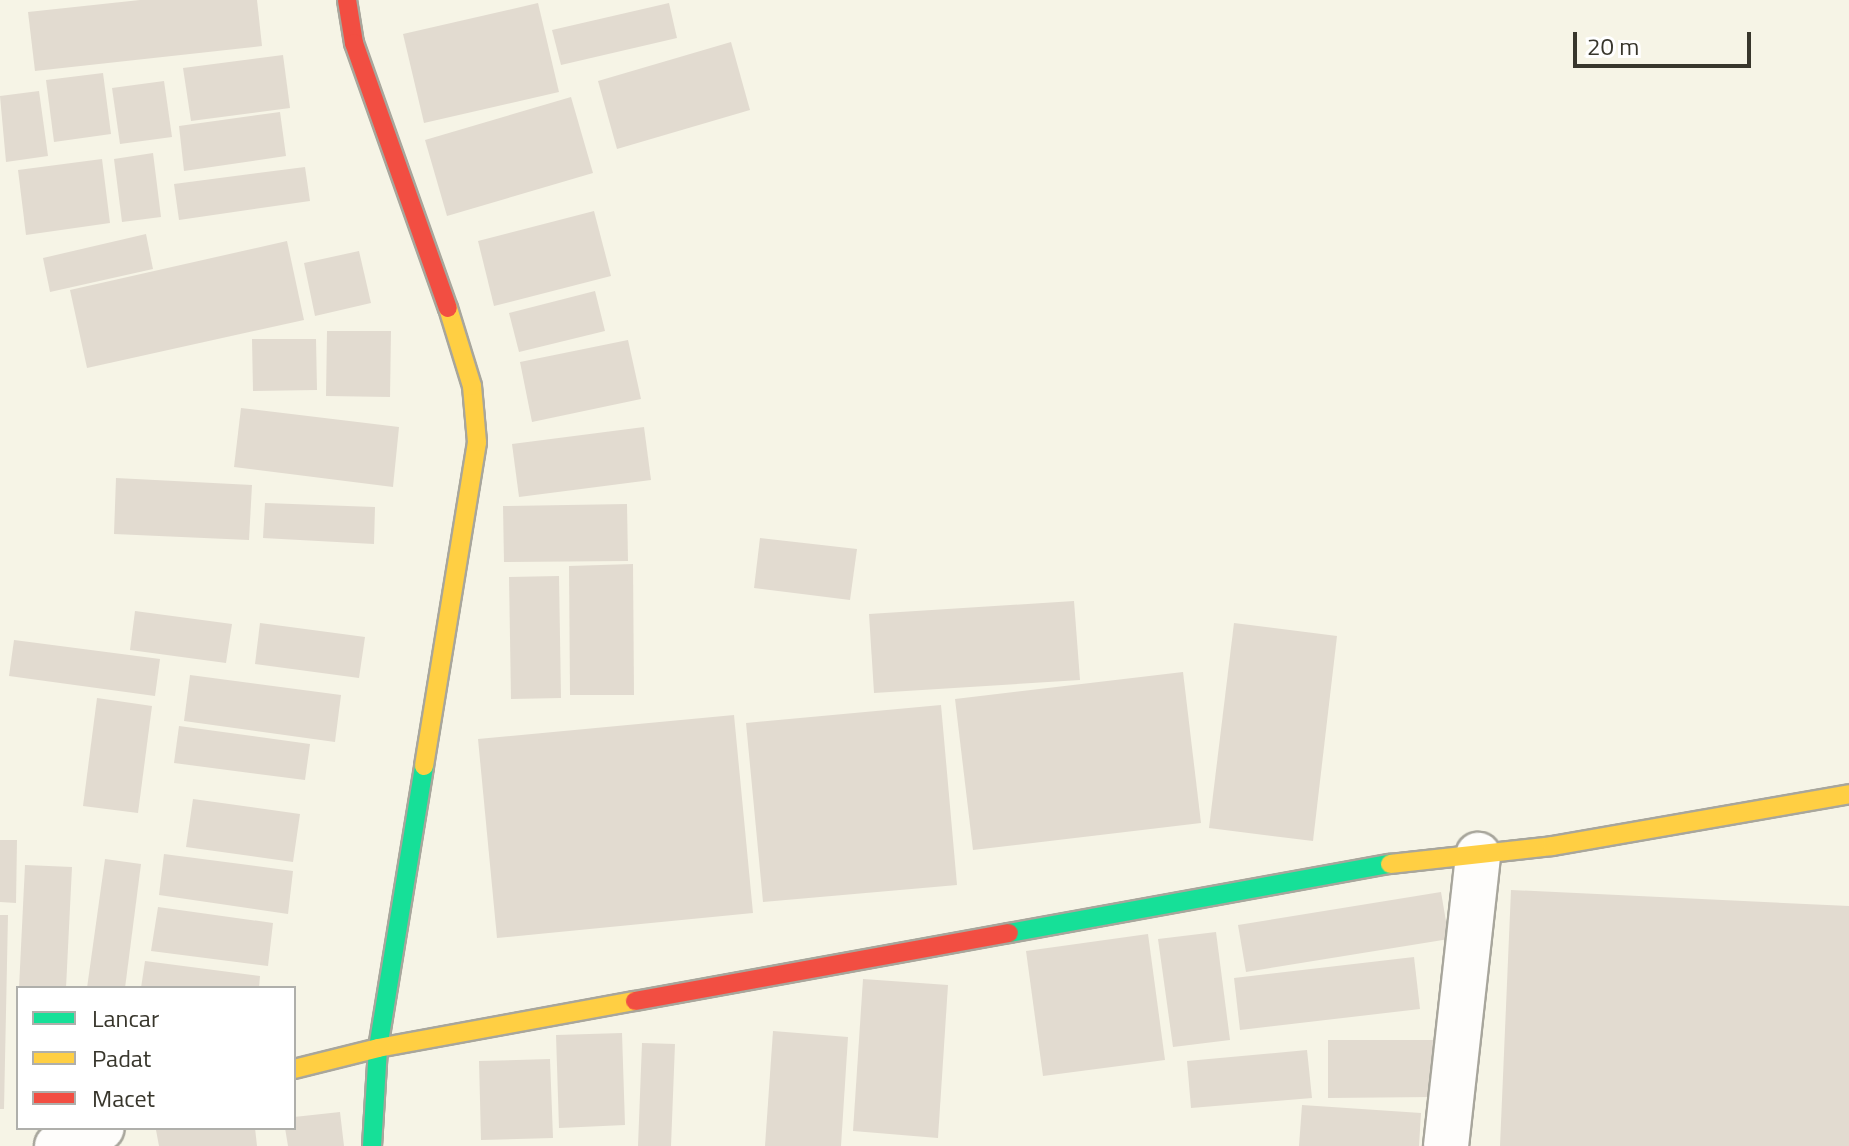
<!DOCTYPE html>
<html>
<head>
<meta charset="utf-8">
<style>
	body { margin:0 }
	#map { position:relative; width:1849px; height:1146px; overflow:hidden; background:#f6f4e6; font-family:"Titillium Web",sans-serif }
	div>[style] { position:absolute }
	[style*='--x'] { left:calc(var(--x)*1px); top:calc(var(--y)*1px); width:calc(var(--w)*1px); rotate:calc(var(--a)*1deg) }
	.building>* { inset:0; background:#e2dbd0 }
	.roads { filter:drop-shadow(2px 0 #a8a69c) drop-shadow(-2px 0 #a8a69c) drop-shadow(0 2px #a8a69c) drop-shadow(0 -2px #a8a69c) }
	.street>* { height:44px; margin:-22px; padding:0 22px; transform-origin:22px; border-radius:22px; background:#fefdfb }
	.fast>* { height:18px; margin:-9px; padding:0 9px; transform-origin:9px; border-radius:9px; background:#16e098 }
	.slow>* { height:18px; margin:-9px; padding:0 9px; transform-origin:9px; border-radius:9px; background:#ffcf43 }
	.jam>* { height:18px; margin:-9px; padding:0 9px; transform-origin:9px; border-radius:9px; background:#f24e42 }
	span { translate:-50% -50%; white-space:nowrap; text-align:center; line-height:1.15; -webkit-text-stroke:8px #fff; paint-order:stroke }
	.legend { position:absolute; left:16px; top:986px; width:280px; height:144px; box-sizing:border-box; background:#fff; border:2px solid #afafab; margin:0; padding:10px 14px; list-style:none; font-size:24px; color:#38362c }
	.legend li { display:flex; align-items:center; gap:16px; height:40px }
	.legend b { width:40px; border:2px solid #afafab }
	.scale { position:absolute; left:1573px; top:32px; width:178px; height:36px; box-sizing:border-box; border:4px solid #38362c; border-top:0; padding-left:10px; font-size:24px; line-height:28px; white-space:nowrap; color:#38362c; -webkit-text-stroke:6px #fff; paint-order:stroke }
</style>
</head>
<body>
<div id="map">
	<div class="building">
		<div style="clip-path:polygon(140px 0,257px 0,262px 46px,35px 71px,28px 12px)"></div>
		<div style="clip-path:polygon(538px 3px,559px 92px,424px 123px,403px 34px)"></div>
		<div style="clip-path:polygon(669px 3px,677px 38px,561px 65px,552px 30px)"></div>
		<div style="clip-path:polygon(731px 42px,750px 110px,617px 149px,598px 81px)"></div>
		<div style="clip-path:polygon(283px 55px,290px 108px,191px 121px,183px 68px)"></div>
		<div style="clip-path:polygon(103px 73px,111px 134px,54px 142px,46px 80px)"></div>
		<div style="clip-path:polygon(164px 81px,172px 137px,120px 144px,112px 88px)"></div>
		<div style="clip-path:polygon(39px 91px,48px 156px,6px 162px,0 96px)"></div>
		<div style="clip-path:polygon(571px 97px,593px 173px,447px 216px,425px 140px)"></div>
		<div style="clip-path:polygon(280px 112px,286px 156px,184px 171px,179px 126px)"></div>
		<div style="clip-path:polygon(153px 153px,161px 217px,122px 222px,114px 159px)"></div>
		<div style="clip-path:polygon(102px 159px,110px 223px,26px 235px,18px 170px)"></div>
		<div style="clip-path:polygon(305px 167px,310px 201px,179px 220px,174px 184px)"></div>
		<div style="clip-path:polygon(594px 211px,611px 276px,494px 306px,478px 241px)"></div>
		<div style="clip-path:polygon(146px 234px,153px 269px,50px 292px,43px 258px)"></div>
		<div style="clip-path:polygon(287px 241px,304px 320px,87px 368px,70px 290px)"></div>
		<div style="clip-path:polygon(359px 251px,371px 303px,315px 316px,304px 263px)"></div>
		<div style="clip-path:polygon(595px 291px,605px 331px,519px 352px,509px 313px)"></div>
		<div style="clip-path:polygon(327px 331px,391px 331px,390px 397px,326px 396px)"></div>
		<div style="clip-path:polygon(252px 339px,316px 339px,317px 390px,253px 391px)"></div>
		<div style="clip-path:polygon(628px 340px,641px 399px,532px 422px,520px 362px)"></div>
		<div style="clip-path:polygon(241px 408px,399px 427px,393px 487px,234px 467px)"></div>
		<div style="clip-path:polygon(644px 427px,651px 480px,519px 497px,512px 444px)"></div>
		<div style="clip-path:polygon(116px 478px,252px 485px,249px 540px,114px 534px)"></div>
		<div style="clip-path:polygon(265px 503px,375px 507px,374px 544px,263px 538px)"></div>
		<div style="clip-path:polygon(627px 504px,628px 561px,504px 562px,503px 506px)"></div>
		<div style="clip-path:polygon(760px 538px,857px 549px,850px 600px,754px 588px)"></div>
		<div style="clip-path:polygon(633px 564px,634px 695px,570px 695px,569px 566px)"></div>
		<div style="clip-path:polygon(559px 576px,561px 698px,511px 699px,509px 577px)"></div>
		<div style="clip-path:polygon(1074px 601px,1080px 680px,874px 693px,869px 614px)"></div>
		<div style="clip-path:polygon(135px 611px,232px 624px,226px 663px,130px 650px)"></div>
		<div style="clip-path:polygon(260px 623px,365px 637px,359px 678px,255px 664px)"></div>
		<div style="clip-path:polygon(1234px 623px,1337px 636px,1313px 841px,1209px 828px)"></div>
		<div style="clip-path:polygon(14px 640px,160px 659px,155px 696px,9px 676px)"></div>
		<div style="clip-path:polygon(1183px 672px,1201px 823px,973px 850px,955px 699px)"></div>
		<div style="clip-path:polygon(190px 675px,341px 695px,335px 742px,184px 721px)"></div>
		<div style="clip-path:polygon(97px 698px,152px 706px,138px 813px,83px 806px)"></div>
		<div style="clip-path:polygon(941px 705px,957px 885px,763px 902px,746px 723px)"></div>
		<div style="clip-path:polygon(734px 715px,753px 913px,497px 938px,478px 739px)"></div>
		<div style="clip-path:polygon(179px 726px,310px 744px,305px 780px,174px 763px)"></div>
		<div style="clip-path:polygon(193px 799px,300px 814px,293px 862px,186px 847px)"></div>
		<div style="clip-path:polygon(0 840px,17px 840px,16px 903px,0 902px)"></div>
		<div style="clip-path:polygon(164px 854px,293px 871px,288px 914px,159px 895px)"></div>
		<div style="clip-path:polygon(105px 859px,141px 864px,125px 988px,87px 988px)"></div>
		<div style="clip-path:polygon(25px 865px,72px 867px,66px 988px,19px 988px)"></div>
		<div style="clip-path:polygon(1511px 890px,1849px 906px,1849px 1146px,1500px 1146px)"></div>
		<div style="clip-path:polygon(1441px 892px,1449px 939px,1246px 972px,1238px 925px)"></div>
		<div style="clip-path:polygon(158px 907px,273px 923px,268px 966px,151px 951px)"></div>
		<div style="clip-path:polygon(0 915px,8px 915px,4px 1109px,0 1109px)"></div>
		<div style="clip-path:polygon(1216px 932px,1230px 1040px,1173px 1047px,1158px 939px)"></div>
		<div style="clip-path:polygon(1148px 934px,1165px 1060px,1043px 1076px,1026px 951px)"></div>
		<div style="clip-path:polygon(1414px 957px,1420px 1009px,1240px 1030px,1234px 978px)"></div>
		<div style="clip-path:polygon(145px 961px,260px 976px,259px 988px,141px 988px)"></div>
		<div style="clip-path:polygon(863px 979px,948px 985px,938px 1138px,853px 1131px)"></div>
		<div style="clip-path:polygon(773px 1031px,848px 1037px,841px 1146px,765px 1146px)"></div>
		<div style="clip-path:polygon(622px 1033px,625px 1125px,559px 1128px,556px 1035px)"></div>
		<div style="clip-path:polygon(1328px 1040px,1433px 1040px,1433px 1097px,1328px 1098px)"></div>
		<div style="clip-path:polygon(642px 1043px,675px 1044px,671px 1146px,638px 1146px)"></div>
		<div style="clip-path:polygon(1307px 1050px,1312px 1098px,1191px 1108px,1187px 1061px)"></div>
		<div style="clip-path:polygon(550px 1059px,553px 1138px,481px 1140px,479px 1061px)"></div>
		<div style="clip-path:polygon(1302px 1105px,1421px 1113px,1419px 1146px,1299px 1146px)"></div>
		<div style="clip-path:polygon(340px 1112px,344px 1146px,288px 1146px,285px 1128px,294px 1128px,294px 1117px)"></div>
		<div style="clip-path:polygon(172px 1128px,255px 1128px,257px 1146px,159px 1146px,156px 1130px)"></div>
	</div>
	<div class="roads">
		<div class="street">
			<div style="--x:57;--y:1146;--w:48;--a:-21.8"></div>
			<div style="--x:1446;--y:1146;--w:293;--a:-83.7"></div>
		</div>
		<div class="fast">
			<div style="--x:1009;--y:933;--w:387;--a:-10.3"></div>
			<div style="--x:372;--y:1146;--w:98;--a:-86.5"></div>
			<div style="--x:378;--y:1048;--w:286;--a:-80.7"></div>
		</div>
		<div class="slow">
			<div style="--x:424;--y:766;--w:328;--a:-80.7"></div>
			<div style="--x:477;--y:442;--w:56;--a:-95.1"></div>
			<div style="--x:472;--y:386;--w:82;--a:-107.1"></div>
			<div style="--x:1390;--y:864;--w:163;--a:-6.3"></div>
			<div style="--x:1552;--y:846;--w:302;--a:-9.9"></div>
			<div style="--x:294;--y:1069;--w:87;--a:-14"></div>
			<div style="--x:378;--y:1048;--w:261;--a:-10.4"></div>
		</div>
		<div class="jam">
			<div style="--x:347;--y:0;--w:44;--a:80.8"></div>
			<div style="--x:354;--y:43;--w:281;--a:70.5"></div>
			<div style="--x:635;--y:1001;--w:380;--a:-10.3"></div>
		</div>
	</div>
	<ul class="legend">
	<li><b style="height:10px;background:#16e098"></b>Lancar</li>
	<li><b style="height:10px;background:#ffcf43"></b>Padat</li>
	<li><b style="height:10px;background:#f24e42"></b>Macet</li>
	</ul>
	<div class="scale">20 m</div>
</div>
</body>
</html>
